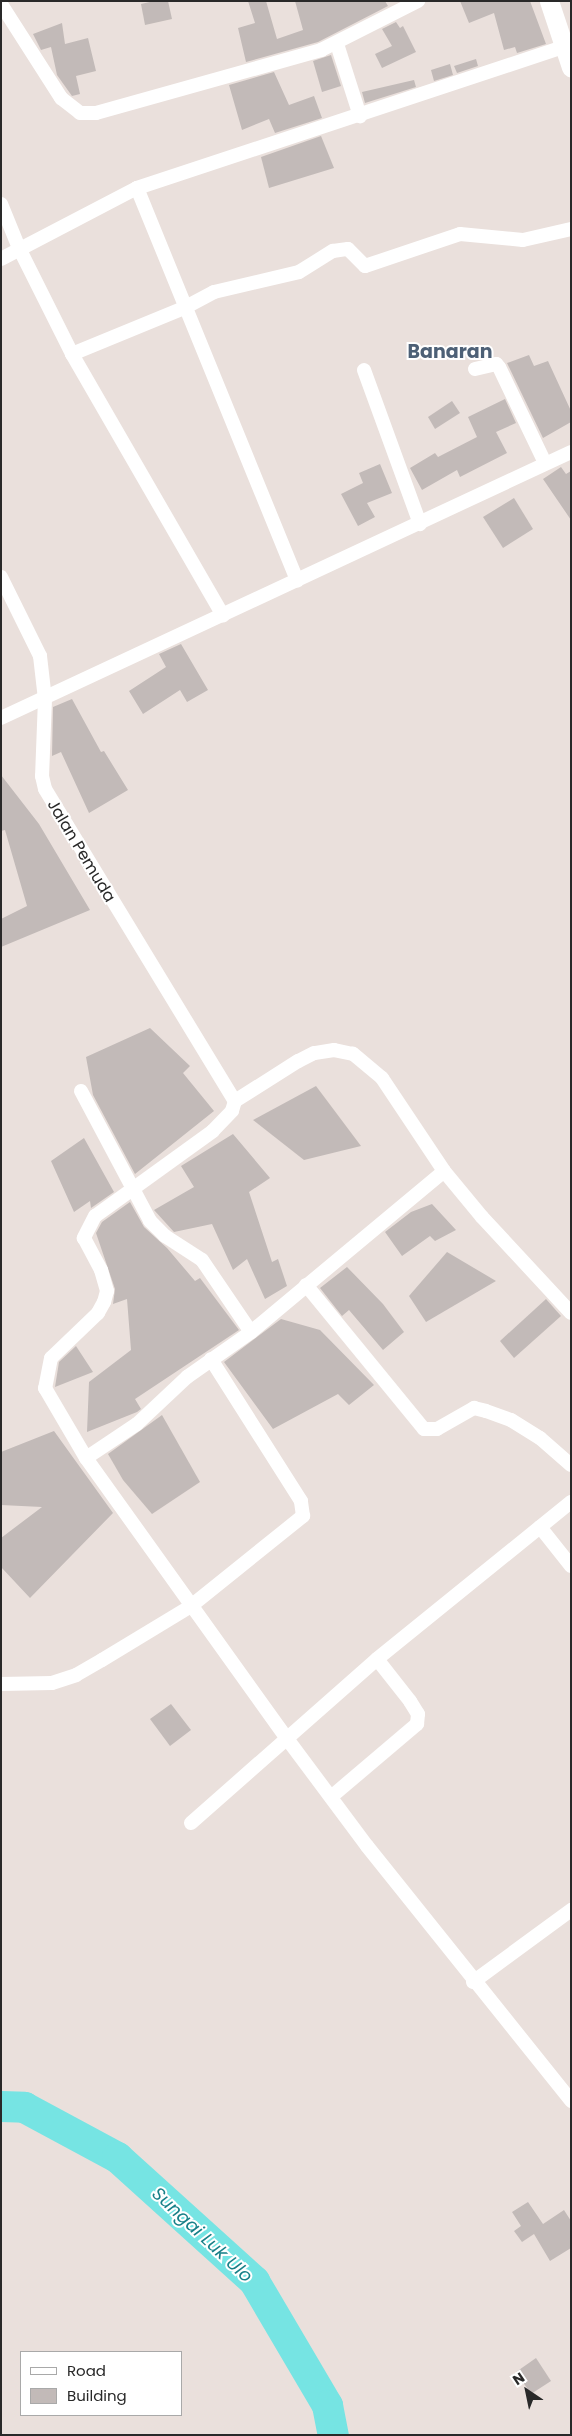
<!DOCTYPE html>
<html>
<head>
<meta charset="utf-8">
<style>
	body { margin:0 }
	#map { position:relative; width:572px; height:2436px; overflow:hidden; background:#eae0dc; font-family:Poppins,sans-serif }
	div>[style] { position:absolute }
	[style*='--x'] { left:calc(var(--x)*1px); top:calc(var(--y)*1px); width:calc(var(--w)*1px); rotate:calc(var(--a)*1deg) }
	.river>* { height:31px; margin:-15.5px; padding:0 15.5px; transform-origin:15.5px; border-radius:15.5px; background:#76e4e3 }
	.building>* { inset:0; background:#c2bab8 }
	.street>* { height:14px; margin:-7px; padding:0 7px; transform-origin:7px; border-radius:7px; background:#fff }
	.secondary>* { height:19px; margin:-9.5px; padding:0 9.5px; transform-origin:9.5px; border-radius:9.5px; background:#fff }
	span { translate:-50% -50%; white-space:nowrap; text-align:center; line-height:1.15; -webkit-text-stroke:4px #fff; paint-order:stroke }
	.street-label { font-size:16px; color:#292929 }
	.water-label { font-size:18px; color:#188088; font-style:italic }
	.quarter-label { font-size:19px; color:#4d6076; font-weight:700 }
	.frame { position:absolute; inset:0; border:2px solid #292929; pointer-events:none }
	.legend { position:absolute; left:20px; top:2351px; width:162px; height:65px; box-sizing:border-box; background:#fff; border:1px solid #a9a9a9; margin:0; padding:6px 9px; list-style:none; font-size:15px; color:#292929 }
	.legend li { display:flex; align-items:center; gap:10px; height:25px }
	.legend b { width:25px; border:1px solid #a9a9a9 }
	.north { position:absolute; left:502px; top:2366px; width:50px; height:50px; -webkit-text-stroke:4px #fff; paint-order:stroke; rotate:326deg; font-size:14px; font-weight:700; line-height:20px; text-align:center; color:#292929 }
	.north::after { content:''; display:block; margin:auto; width:18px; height:22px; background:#292929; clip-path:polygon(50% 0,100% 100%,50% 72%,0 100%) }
</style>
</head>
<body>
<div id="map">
	<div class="river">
		<div style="--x:1;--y:2106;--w:23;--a:2"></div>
		<div style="--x:24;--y:2107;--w:106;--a:28.3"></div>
		<div style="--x:117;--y:2157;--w:185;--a:42.1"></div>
		<div style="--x:254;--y:2281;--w:144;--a:59.5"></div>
		<div style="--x:327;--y:2405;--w:31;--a:79"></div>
	</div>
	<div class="building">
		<div style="clip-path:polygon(154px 1px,168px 1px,172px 19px,145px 25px,141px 4px)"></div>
		<div style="clip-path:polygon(248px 1px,266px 1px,277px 39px,303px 30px,295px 1px,385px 1px,388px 6px,318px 42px,246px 62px,238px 28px,255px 23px)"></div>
		<div style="clip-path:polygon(460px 1px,530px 1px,546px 44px,517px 53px,515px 47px,504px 50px,494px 13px,469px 23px)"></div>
		<div style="clip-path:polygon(396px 22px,400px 28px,403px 26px,416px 52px,382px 68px,375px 54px,392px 46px,382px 29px)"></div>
		<div style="clip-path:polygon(62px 23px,65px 44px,88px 38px,96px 71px,76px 76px,80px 94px,72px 96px,57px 75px,51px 47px,41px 50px,33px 34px)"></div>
		<div style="clip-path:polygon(331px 55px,341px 86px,322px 92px,313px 61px)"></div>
		<div style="clip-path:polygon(476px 59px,478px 66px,457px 73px,454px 66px)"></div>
		<div style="clip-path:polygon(450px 64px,453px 75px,434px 81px,431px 70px)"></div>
		<div style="clip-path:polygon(274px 72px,289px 105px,314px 96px,322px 118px,275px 133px,269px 119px,242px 130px,229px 85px)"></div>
		<div style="clip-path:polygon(414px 80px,416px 87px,365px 103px,362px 92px)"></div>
		<div style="clip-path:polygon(321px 136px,334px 168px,269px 188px,261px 157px)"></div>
		<div style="clip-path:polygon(529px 355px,534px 366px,548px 361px,571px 411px,571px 422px,543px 438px,507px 363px)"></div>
		<div style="clip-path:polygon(505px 399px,516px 423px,496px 432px,507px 453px,460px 477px,457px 470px,422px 490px,410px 468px,435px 453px,438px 457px,477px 437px,468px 417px)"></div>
		<div style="clip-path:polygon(452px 401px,460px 413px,435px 429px,428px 417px)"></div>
		<div style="clip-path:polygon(380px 464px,392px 493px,367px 503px,375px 517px,358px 526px,341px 494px,363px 483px,359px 473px)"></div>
		<div style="clip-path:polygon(561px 467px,566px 474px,571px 471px,571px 520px,543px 479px)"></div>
		<div style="clip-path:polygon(514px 498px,533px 529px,503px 548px,483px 517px)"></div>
		<div style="clip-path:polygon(181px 644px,208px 690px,187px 702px,180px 690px,143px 714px,129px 691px,166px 667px,159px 654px)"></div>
		<div style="clip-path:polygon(72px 699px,101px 752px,104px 751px,128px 790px,89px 813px,61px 752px,52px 756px,53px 707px)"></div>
		<div style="clip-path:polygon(1px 775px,39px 824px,90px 910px,1px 947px,1px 919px,27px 906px,5px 830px,1px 831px)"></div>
		<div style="clip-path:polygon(150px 1028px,190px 1066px,183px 1073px,214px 1111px,135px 1174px,93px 1095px,86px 1057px)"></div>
		<div style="clip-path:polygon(316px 1086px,361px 1146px,304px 1160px,253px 1120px)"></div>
		<div style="clip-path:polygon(233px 1134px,270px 1178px,249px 1192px,272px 1262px,278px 1259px,287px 1286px,265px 1299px,247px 1259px,233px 1270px,212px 1224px,174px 1232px,154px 1210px,194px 1187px,181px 1166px)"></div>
		<div style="clip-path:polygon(84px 1138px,114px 1192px,91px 1208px,90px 1201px,74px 1212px,51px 1161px)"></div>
		<div style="clip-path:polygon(130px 1202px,144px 1227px,167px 1248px,195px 1281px,200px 1278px,239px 1330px,135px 1399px,141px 1409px,137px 1412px,87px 1432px,89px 1382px,131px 1350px,127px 1299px,113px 1304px,115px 1289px,96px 1233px,102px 1222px)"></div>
		<div style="clip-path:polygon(432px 1204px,456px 1230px,435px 1241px,430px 1236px,402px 1256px,385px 1232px,411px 1212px)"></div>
		<div style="clip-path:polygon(447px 1252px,496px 1281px,426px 1322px,409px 1296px)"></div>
		<div style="clip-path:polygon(347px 1267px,383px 1304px,404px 1332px,383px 1350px,349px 1310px,342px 1316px,320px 1288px)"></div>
		<div style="clip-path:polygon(546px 1299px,561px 1316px,514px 1358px,500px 1341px)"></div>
		<div style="clip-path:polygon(281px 1319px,320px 1330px,374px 1385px,349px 1405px,338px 1394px,273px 1429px,224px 1362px)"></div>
		<div style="clip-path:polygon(76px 1346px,93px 1372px,55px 1387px,59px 1362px)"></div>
		<div style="clip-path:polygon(162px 1415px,200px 1482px,152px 1514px,123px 1480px,108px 1454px)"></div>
		<div style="clip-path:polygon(54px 1431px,113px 1513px,30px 1598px,1px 1567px,1px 1538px,42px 1507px,1px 1505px,1px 1452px)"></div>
		<div style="clip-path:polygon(171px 1704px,191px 1730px,170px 1746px,150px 1719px)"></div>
		<div style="clip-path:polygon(528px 2202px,543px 2224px,564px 2210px,571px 2221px,571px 2248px,550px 2261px,534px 2234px,522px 2242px,514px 2231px,521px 2226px,512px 2212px)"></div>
		<div style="clip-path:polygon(536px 2358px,551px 2381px,531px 2394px,516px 2372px)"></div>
	</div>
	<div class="street">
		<div style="--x:1;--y:4;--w:112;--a:57.4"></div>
		<div style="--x:61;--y:98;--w:24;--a:38"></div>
		<div style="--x:80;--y:113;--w:16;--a:0"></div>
		<div style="--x:96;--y:113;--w:234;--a:-15.6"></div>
		<div style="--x:321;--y:50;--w:109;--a:-26.8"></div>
		<div style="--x:337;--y:44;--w:76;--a:72.3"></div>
		<div style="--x:137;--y:188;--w:424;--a:67.8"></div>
		<div style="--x:1;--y:204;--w:48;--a:67.8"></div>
		<div style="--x:19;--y:248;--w:119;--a:63.4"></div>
		<div style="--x:72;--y:354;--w:302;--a:60"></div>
		<div style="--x:1;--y:259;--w:153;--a:-27.6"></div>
		<div style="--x:137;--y:188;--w:450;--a:-18.3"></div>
		<div style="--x:72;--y:354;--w:121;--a:-22.3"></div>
		<div style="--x:184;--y:308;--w:34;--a:-28"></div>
		<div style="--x:214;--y:292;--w:87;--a:-13.2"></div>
		<div style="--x:299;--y:272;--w:40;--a:-32"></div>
		<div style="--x:333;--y:251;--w:15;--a:-8"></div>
		<div style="--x:348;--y:249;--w:24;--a:45"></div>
		<div style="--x:365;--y:266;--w:100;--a:-18.6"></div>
		<div style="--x:460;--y:234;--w:63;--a:5.4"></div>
		<div style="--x:523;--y:240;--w:49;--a:-12.9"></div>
		<div style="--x:475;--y:369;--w:22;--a:-13"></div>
		<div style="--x:496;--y:364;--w:4;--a:45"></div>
		<div style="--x:499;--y:367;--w:106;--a:64.4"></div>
		<div style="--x:364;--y:370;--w:164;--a:70"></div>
		<div style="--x:1;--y:577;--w:88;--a:63.7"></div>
		<div style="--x:40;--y:656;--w:43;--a:83.4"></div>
		<div style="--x:45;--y:699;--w:77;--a:92.2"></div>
		<div style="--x:42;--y:776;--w:13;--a:77"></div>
		<div style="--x:45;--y:789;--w:365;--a:58.7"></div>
		<div style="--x:1;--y:718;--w:629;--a:-25.02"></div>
		<div style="--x:81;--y:1091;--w:147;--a:62"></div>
		<div style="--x:150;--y:1221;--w:21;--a:45"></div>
		<div style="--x:165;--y:1236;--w:44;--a:33"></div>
		<div style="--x:202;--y:1260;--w:87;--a:55.8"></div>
		<div style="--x:306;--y:1285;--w:186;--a:50.7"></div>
		<div style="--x:424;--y:1429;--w:13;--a:0"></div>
		<div style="--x:437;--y:1429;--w:43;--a:-29.6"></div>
		<div style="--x:474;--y:1408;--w:12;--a:14"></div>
		<div style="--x:486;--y:1411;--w:27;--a:20"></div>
		<div style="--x:511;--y:1420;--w:34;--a:32"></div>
		<div style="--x:540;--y:1438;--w:41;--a:41.1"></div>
		<div style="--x:571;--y:1313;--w:131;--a:-132.8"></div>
		<div style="--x:482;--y:1217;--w:60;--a:-129.6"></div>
		<div style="--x:444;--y:1171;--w:112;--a:-123.7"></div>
		<div style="--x:382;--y:1078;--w:38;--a:-140"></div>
		<div style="--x:353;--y:1054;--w:19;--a:-168"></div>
		<div style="--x:334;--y:1050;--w:20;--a:171"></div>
		<div style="--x:314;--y:1053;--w:18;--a:153"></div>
		<div style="--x:298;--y:1061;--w:75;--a:147.6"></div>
		<div style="--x:235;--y:1101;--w:10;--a:107"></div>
		<div style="--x:232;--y:1111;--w:28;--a:134"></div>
		<div style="--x:213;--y:1131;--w:145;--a:144.2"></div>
		<div style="--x:95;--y:1216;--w:25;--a:117"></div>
		<div style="--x:84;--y:1238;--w:36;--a:62"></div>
		<div style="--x:101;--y:1270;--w:22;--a:74"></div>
		<div style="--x:107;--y:1291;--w:11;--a:105"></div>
		<div style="--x:104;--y:1302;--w:13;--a:119"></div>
		<div style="--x:98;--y:1313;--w:65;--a:136.2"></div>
		<div style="--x:51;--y:1358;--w:31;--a:101"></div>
		<div style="--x:45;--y:1388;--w:81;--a:59.6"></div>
		<div style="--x:86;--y:1458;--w:347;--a:54.4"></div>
		<div style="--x:288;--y:1740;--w:132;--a:53.3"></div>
		<div style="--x:367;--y:1846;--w:327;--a:51.3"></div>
		<div style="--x:86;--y:1458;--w:61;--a:-33.7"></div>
		<div style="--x:137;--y:1424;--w:69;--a:-43.2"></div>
		<div style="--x:187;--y:1377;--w:78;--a:-35.1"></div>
		<div style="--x:251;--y:1332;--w:251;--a:-39.8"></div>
		<div style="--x:540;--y:1527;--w:50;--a:51.5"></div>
		<div style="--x:1;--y:1684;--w:51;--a:-1.1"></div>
		<div style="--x:52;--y:1683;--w:25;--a:-18"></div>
		<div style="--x:76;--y:1675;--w:30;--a:-30"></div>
		<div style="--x:102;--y:1660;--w:104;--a:-31.2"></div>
		<div style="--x:191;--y:1606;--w:144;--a:-38.8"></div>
		<div style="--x:303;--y:1516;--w:15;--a:-98"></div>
		<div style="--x:301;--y:1501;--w:168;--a:-122.4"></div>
		<div style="--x:331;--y:1797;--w:113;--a:-40.3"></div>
		<div style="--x:417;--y:1724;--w:10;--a:-84"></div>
		<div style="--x:418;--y:1714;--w:15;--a:-122"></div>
		<div style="--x:410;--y:1701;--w:53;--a:-128.2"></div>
		<div style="--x:191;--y:1823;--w:248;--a:-41.4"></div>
		<div style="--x:377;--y:1659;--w:250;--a:-39"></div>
		<div style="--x:473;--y:1982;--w:122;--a:-36.3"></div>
	</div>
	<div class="secondary">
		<div style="--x:549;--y:1;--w:70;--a:71.6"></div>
	</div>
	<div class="street-label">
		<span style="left:81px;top:851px;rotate:59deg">Jalan Pemuda</span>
	</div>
	<div class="water-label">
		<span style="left:202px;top:2235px;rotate:43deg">Sungai Luk Ulo</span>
	</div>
	<div class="quarter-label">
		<span style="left:450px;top:352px">Banaran</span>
	</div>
	<div class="frame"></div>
	<ul class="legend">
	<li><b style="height:6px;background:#fff"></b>Road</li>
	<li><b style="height:14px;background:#c2bab8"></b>Building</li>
	</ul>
	<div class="north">N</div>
</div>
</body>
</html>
